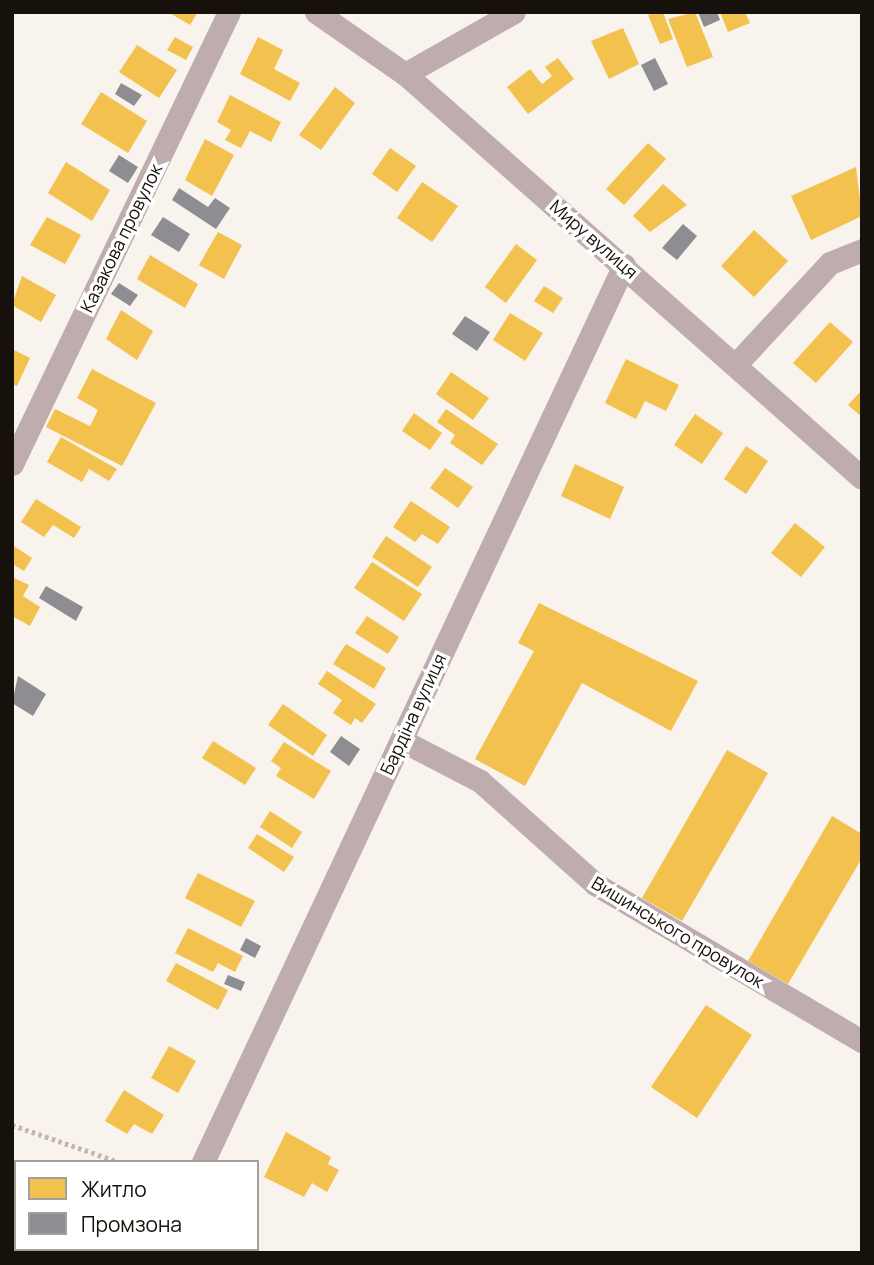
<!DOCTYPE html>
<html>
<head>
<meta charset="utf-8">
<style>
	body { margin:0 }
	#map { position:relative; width:874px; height:1265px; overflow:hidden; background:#f9f3ed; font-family:Manrope,sans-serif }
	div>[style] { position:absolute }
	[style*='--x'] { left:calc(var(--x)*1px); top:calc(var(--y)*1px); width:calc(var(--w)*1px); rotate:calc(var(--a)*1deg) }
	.homes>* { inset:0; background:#f2c14e }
	.industry>* { inset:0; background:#8d8d92 }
	.path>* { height:4.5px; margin-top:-2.25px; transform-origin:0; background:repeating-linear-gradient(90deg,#c2b7b6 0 3.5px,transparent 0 7px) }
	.minor>* { height:23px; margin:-11.5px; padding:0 11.5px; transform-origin:11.5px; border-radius:11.5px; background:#bfacaf }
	span { translate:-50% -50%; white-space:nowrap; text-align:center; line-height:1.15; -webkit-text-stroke:7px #fff; paint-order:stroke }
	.street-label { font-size:18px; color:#16110a }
	.frame { position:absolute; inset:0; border:14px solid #16110a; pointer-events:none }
	.legend { position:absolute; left:14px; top:1160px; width:245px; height:91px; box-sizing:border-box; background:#fff; border:2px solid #a2a09d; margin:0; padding:9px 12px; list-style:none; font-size:21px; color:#16110a }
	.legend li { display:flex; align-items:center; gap:14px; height:35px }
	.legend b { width:35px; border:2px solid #a2a09d }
</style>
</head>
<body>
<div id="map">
	<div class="homes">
		<div style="clip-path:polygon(168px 12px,198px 12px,190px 25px)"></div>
		<div style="clip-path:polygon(656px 12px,663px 12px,673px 39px,660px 44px,648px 15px)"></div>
		<div style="clip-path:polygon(695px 12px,713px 57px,687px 67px,668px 19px)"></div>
		<div style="clip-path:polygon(720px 12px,745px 12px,750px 23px,728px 32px)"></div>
		<div style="clip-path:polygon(623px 28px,639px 64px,609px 79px,591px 41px)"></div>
		<div style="clip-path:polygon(175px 37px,193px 47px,186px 60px,167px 50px)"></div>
		<div style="clip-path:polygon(258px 37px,283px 50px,274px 69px,300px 83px,290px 101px,240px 74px)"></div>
		<div style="clip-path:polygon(137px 45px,177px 70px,159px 98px,119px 72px)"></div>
		<div style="clip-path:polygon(558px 58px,574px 79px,528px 114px,507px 87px,530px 69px,542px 84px,552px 76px,545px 67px)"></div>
		<div style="clip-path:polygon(335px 87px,355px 103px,321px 150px,299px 135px)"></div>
		<div style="clip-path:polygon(101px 92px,147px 121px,128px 153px,81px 124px)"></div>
		<div style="clip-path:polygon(230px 95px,281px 122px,271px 142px,250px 131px,241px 148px,225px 140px,231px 130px,217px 122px)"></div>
		<div style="clip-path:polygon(205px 139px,234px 155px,212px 196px,185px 180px)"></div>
		<div style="clip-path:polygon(648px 143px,666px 159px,624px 205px,606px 189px)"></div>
		<div style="clip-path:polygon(390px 148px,416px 166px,397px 192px,372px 174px)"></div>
		<div style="clip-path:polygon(66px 162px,110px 190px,92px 221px,48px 193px)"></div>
		<div style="clip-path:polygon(856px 167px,862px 216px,811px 240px,791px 196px)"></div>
		<div style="clip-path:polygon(422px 182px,458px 206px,432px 242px,397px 218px)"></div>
		<div style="clip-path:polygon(663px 184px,687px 205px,650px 232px,633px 216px)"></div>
		<div style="clip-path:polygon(47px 217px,81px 235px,65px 264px,30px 245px)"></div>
		<div style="clip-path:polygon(754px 230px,788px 261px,754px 297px,721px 266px)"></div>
		<div style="clip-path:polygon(218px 232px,242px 245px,224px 279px,199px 265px)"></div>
		<div style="clip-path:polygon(516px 244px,537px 260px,506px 303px,485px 287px)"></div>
		<div style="clip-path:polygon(150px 255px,198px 284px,185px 308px,137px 279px)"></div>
		<div style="clip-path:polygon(22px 276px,56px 295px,41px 322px,12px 305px)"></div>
		<div style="clip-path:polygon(544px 286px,563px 298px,553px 313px,534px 301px)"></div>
		<div style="clip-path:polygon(121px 310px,153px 331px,137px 360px,106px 339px)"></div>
		<div style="clip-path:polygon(510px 313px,543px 333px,525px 361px,493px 340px)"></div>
		<div style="clip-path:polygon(830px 322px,853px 342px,816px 383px,793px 363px)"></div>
		<div style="clip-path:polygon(12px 349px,30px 358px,17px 386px,12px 384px)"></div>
		<div style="clip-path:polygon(626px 359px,679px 385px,666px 411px,645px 401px,636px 419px,605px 403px)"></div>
		<div style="clip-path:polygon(92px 369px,156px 403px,122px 466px,46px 427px,55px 409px,90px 426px,98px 410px,77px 398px)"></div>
		<div style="clip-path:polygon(451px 372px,489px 398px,473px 420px,436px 394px)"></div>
		<div style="clip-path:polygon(862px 390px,862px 417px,848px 405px)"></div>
		<div style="clip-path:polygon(446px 409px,498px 444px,482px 465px,450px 443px,455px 435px,437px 422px)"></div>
		<div style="clip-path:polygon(414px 413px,442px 433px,430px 450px,402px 431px)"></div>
		<div style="clip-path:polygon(695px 414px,723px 433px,702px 464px,674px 445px)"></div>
		<div style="clip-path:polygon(61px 437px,117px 469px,109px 481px,89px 469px,82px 482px,47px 462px)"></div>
		<div style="clip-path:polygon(746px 446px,768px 461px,746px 494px,724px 479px)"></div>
		<div style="clip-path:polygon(575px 464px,624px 487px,610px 519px,561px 496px)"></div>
		<div style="clip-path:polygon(445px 468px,473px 487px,458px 508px,430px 488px)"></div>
		<div style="clip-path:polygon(36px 499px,81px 527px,74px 538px,53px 525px,44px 537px,21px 522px)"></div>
		<div style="clip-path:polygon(411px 501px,450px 527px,438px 544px,422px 534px,415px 542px,393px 527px)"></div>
		<div style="clip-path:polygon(795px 523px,825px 547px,801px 577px,771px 553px)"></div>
		<div style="clip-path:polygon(386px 536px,432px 567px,418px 587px,372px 557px)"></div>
		<div style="clip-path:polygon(12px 545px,32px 558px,24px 571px,12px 564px)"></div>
		<div style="clip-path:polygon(372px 562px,422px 594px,404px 621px,354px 588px)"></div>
		<div style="clip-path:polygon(12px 577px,29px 585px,23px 596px,40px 607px,30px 626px,12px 616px)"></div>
		<div style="clip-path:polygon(539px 603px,698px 681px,671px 731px,582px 683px,525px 786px,475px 759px,534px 651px,518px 643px)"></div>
		<div style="clip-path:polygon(367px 616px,399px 637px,388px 654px,355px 633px)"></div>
		<div style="clip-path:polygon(346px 644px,386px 668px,374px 689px,333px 664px)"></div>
		<div style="clip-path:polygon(327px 671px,376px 704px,362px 723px,355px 718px,351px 725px,333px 713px,342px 700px,318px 684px)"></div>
		<div style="clip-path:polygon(283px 704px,327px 735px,313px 756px,268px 725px)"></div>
		<div style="clip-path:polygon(213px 741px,256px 768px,245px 785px,202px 758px)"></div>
		<div style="clip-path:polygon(284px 742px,331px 771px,314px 799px,276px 776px,281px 768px,271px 761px)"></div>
		<div style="clip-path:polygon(727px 750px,768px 773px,682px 921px,642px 898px)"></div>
		<div style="clip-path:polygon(270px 811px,302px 832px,292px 848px,260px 827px)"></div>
		<div style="clip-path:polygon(832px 816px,862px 834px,862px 858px,788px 984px,748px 961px)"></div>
		<div style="clip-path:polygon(257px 834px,294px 857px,284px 872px,248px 848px)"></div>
		<div style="clip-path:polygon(198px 873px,255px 901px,241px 927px,185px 898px)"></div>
		<div style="clip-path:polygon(188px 928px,243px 956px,235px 972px,218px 963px,213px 972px,175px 953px)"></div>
		<div style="clip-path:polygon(176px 963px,228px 990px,218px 1010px,166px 981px)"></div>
		<div style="clip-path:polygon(706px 1005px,752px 1035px,697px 1118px,651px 1087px)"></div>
		<div style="clip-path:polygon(169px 1046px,196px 1061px,178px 1093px,151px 1078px)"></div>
		<div style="clip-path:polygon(124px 1090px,164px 1115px,152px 1134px,134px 1124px,127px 1134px,105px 1121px)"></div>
		<div style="clip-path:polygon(286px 1132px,331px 1157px,328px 1164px,339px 1170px,327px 1192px,312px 1183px,304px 1197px,264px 1177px)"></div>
	</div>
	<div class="industry">
		<div style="clip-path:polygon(698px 12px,717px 12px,720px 20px,704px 27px)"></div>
		<div style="clip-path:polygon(655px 58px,668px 84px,654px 91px,641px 65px)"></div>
		<div style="clip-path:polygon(121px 83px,142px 95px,134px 106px,115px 94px)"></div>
		<div style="clip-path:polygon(119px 155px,138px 167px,128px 183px,109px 171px)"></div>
		<div style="clip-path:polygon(179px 188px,208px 207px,215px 198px,230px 208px,216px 229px,172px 200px)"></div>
		<div style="clip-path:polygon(163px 217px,190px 234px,179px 252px,151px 235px)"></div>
		<div style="clip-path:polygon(683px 224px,697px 236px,677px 260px,662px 248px)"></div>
		<div style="clip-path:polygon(119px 283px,138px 295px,130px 306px,111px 294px)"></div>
		<div style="clip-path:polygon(465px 316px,490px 332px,477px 351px,452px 334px)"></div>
		<div style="clip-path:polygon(46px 586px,83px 607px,76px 621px,39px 598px)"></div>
		<div style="clip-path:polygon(18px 676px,46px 694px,33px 716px,12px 703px)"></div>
		<div style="clip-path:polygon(341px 736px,360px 749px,349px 766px,330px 752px)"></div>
		<div style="clip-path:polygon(246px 938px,261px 946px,255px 958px,240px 950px)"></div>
		<div style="clip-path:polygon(228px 975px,245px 982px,241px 991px,224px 984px)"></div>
	</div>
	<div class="path">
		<div style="--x:12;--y:1125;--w:113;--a:19.1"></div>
	</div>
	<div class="minor">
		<div style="--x:316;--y:12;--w:108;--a:34.9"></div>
		<div style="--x:405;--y:74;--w:610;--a:41.48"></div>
		<div style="--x:405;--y:74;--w:125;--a:-29.6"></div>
		<div style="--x:737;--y:363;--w:137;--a:-47.1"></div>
		<div style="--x:830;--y:263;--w:35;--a:-22"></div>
		<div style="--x:12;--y:464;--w:501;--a:-64.35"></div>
		<div style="--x:401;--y:740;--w:89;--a:27.4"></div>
		<div style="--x:480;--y:781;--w:154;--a:41.8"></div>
		<div style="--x:595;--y:884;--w:310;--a:30.5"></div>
		<div style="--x:203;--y:1162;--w:991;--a:-64.86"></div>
		<div style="--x:12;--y:1200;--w:4;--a:14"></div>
		<div style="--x:137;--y:1249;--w:10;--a:24"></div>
	</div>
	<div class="street-label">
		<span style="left:121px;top:238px;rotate:-64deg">Казакова провулок</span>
		<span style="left:594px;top:239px;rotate:41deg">Миру вулиця</span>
		<span style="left:413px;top:714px;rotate:-65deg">Бардіна вулиця</span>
		<span style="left:678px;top:932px;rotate:31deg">Вишинського провулок</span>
	</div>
	<div class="frame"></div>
	<ul class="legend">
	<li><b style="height:19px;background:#f2c14e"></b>Житло</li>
	<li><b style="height:19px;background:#8d8d92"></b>Промзона</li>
	</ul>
</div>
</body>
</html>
